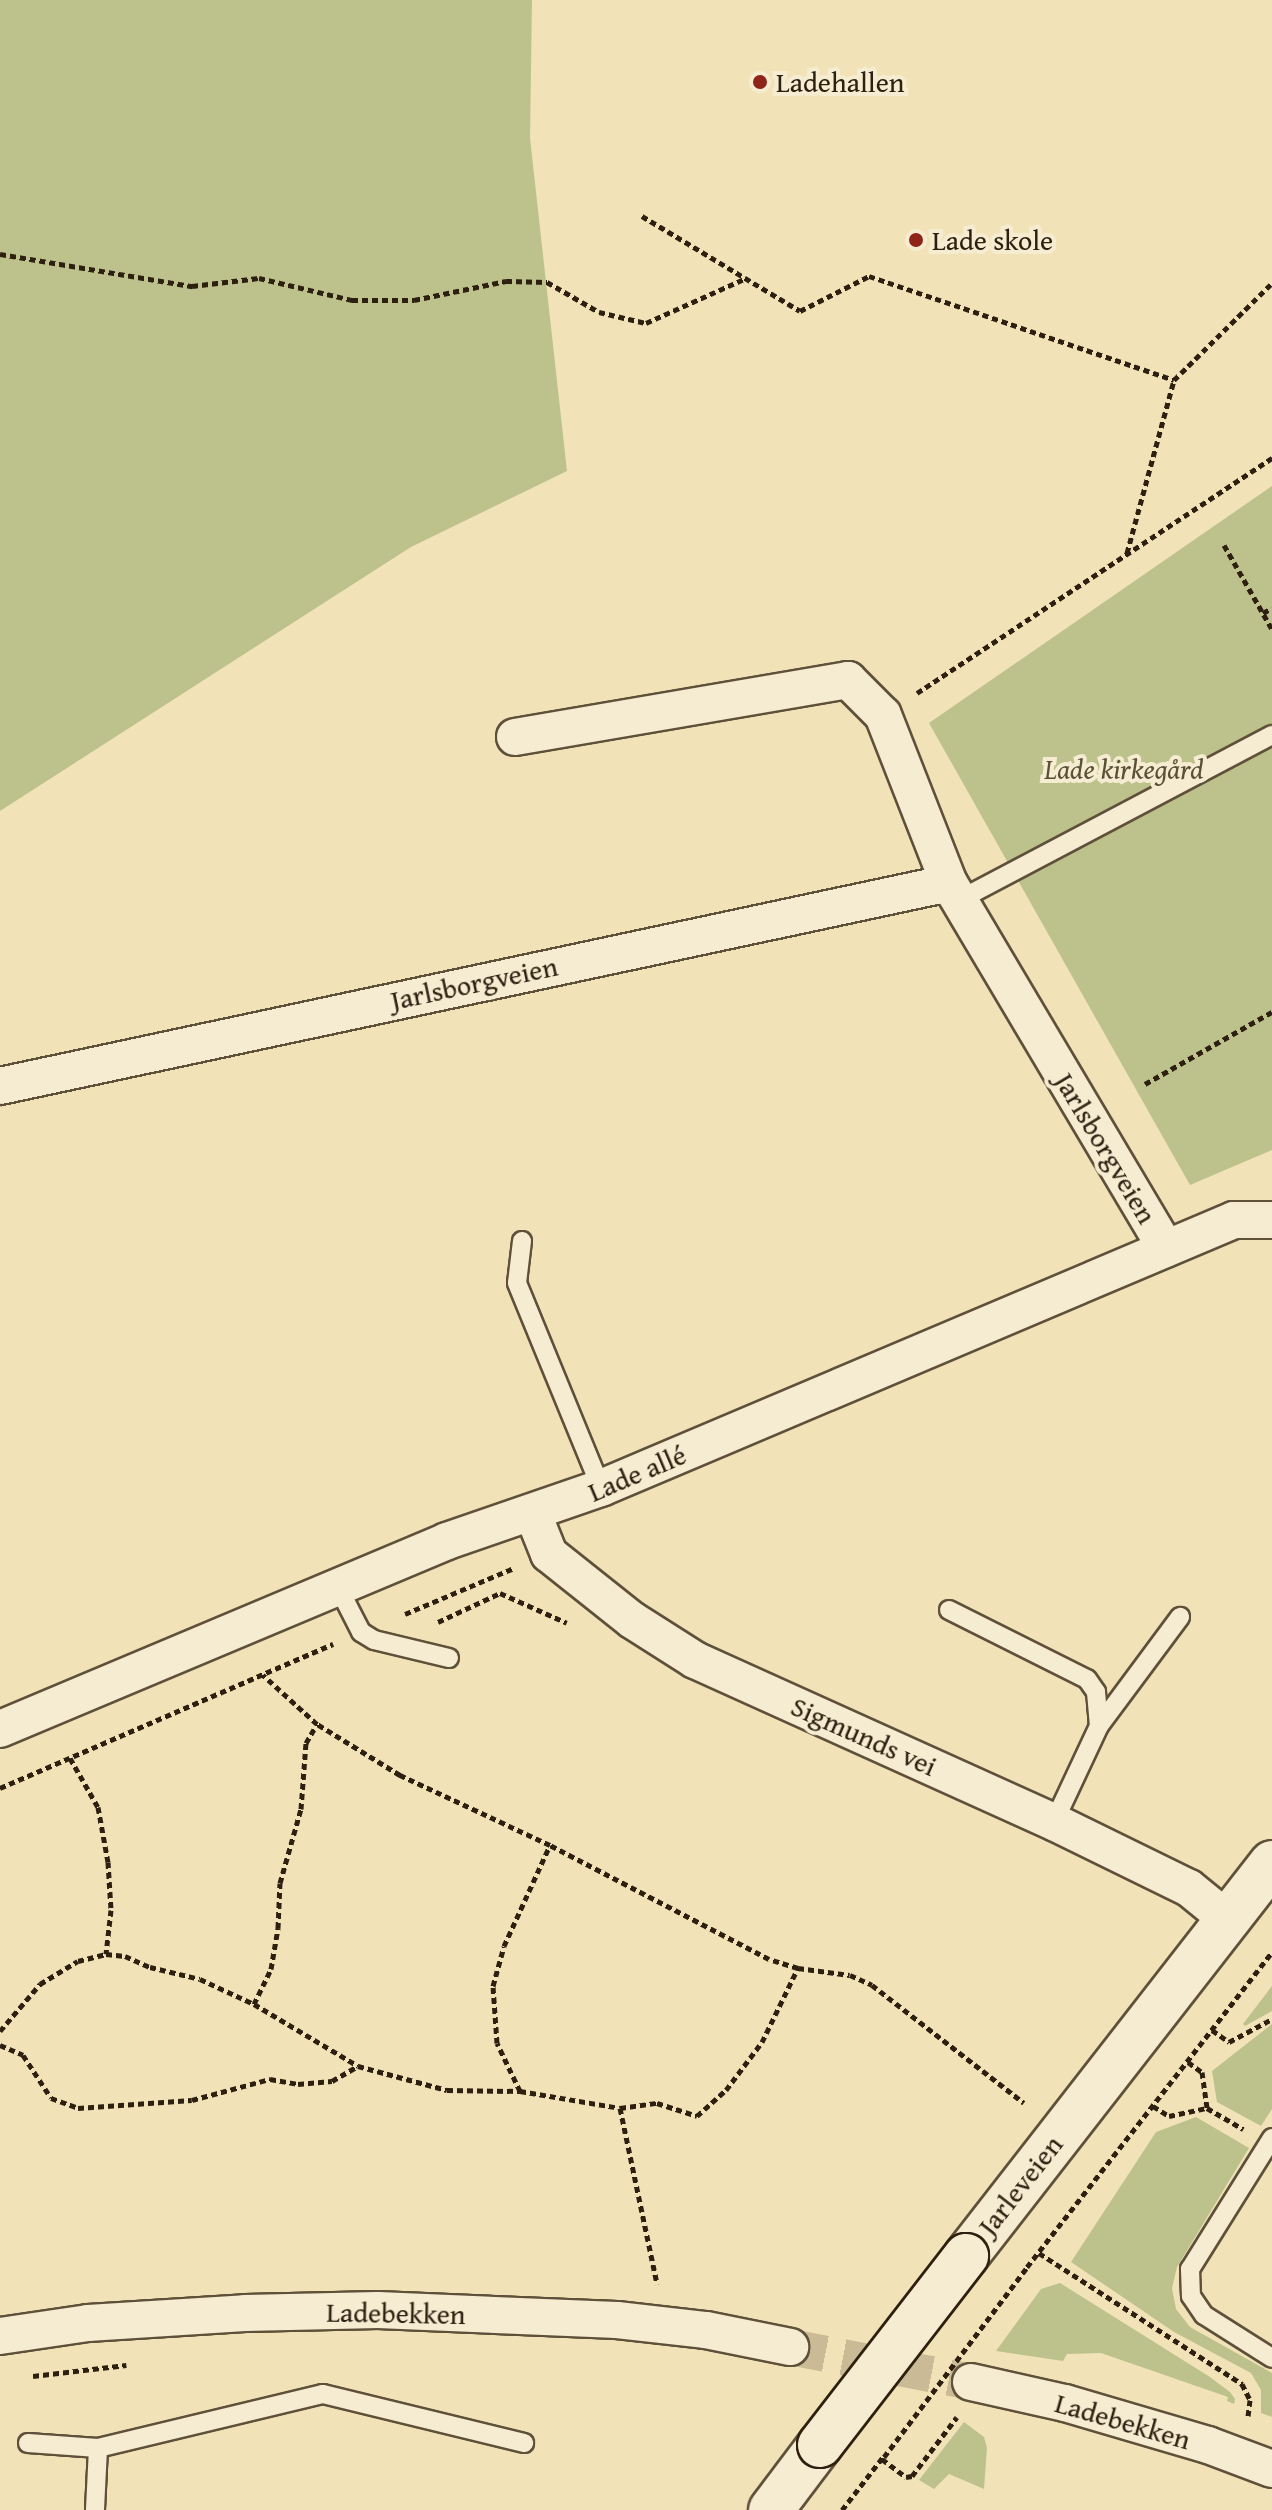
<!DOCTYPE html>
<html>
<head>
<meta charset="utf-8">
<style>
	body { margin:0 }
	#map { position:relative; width:1272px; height:2510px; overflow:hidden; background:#f1e2b8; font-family:"Gentium Book Plus",serif }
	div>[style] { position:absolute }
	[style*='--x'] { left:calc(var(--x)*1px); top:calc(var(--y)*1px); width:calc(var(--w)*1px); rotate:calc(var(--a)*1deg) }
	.green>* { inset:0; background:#bdc28d }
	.minor-tunnel>* { height:36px; margin-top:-18px; transform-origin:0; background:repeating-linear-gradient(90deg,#cabb96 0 36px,transparent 0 54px) }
	.path>* { height:5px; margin-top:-2.5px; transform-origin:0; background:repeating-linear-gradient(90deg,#2e2010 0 6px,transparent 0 10px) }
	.roads { filter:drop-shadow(2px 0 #5f503a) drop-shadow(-2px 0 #5f503a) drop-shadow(0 2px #5f503a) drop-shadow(0 -2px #5f503a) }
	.service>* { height:18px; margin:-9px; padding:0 9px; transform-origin:9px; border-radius:9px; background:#f6ecd1 }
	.minor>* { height:36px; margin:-18px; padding:0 18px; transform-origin:18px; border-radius:18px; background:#f6ecd1 }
	.secondary>* { height:44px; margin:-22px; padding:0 22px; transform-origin:22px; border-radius:22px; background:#f6ecd1 }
	.path-bridge>* { height:5px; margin-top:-2.5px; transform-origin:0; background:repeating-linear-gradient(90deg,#2e2010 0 6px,transparent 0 10px) }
	.bridges { filter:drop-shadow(2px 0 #2e2010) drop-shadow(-2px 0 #2e2010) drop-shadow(0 2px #2e2010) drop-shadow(0 -2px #2e2010) }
	.secondary-bridge>* { height:44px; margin:-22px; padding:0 22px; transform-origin:22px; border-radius:22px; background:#f6ecd1 }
	.dots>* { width:22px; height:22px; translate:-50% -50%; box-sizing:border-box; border:4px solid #f6ecd1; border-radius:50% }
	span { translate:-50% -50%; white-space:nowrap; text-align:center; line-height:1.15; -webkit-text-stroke:8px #f6ecd1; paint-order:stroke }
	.poi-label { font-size:28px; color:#2e2010 }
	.left { translate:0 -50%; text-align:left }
	.park-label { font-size:28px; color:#595136; font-style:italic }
	.street-label { font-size:28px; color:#2e2010 }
</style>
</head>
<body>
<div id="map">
	<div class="green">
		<div style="clip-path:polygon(0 0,532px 0,530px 138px,567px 471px,411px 547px,0 811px)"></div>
		<div style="clip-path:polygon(1272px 486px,1272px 1150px,1190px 1185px,929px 723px)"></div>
		<div style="clip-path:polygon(1272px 1986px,1272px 2011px,1245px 2026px,1243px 2024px)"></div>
		<div style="clip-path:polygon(1272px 2024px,1272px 2109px,1261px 2126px,1217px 2102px,1212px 2071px)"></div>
		<div style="clip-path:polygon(1196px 2117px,1249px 2148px,1177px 2267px,1172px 2288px,1176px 2309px,1190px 2327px,1272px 2373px,1272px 2417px,1261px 2413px,1261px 2390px,1251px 2373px,1174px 2332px,1071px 2262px,1156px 2132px)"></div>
		<div style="clip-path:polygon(1060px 2283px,1210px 2377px,1230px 2392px,1235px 2399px,1234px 2404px,1227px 2401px,1228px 2397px,1101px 2353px,1067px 2354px,1063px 2361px,996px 2351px,1041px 2289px)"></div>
		<div style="clip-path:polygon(964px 2422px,984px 2437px,987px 2448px,984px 2489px,949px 2474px,934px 2489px,919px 2480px)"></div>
	</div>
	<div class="minor-tunnel">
		<div style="--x:790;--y:2347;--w:184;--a:10.9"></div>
	</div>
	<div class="path">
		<div style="--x:642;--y:216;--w:184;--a:31"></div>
		<div style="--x:800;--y:311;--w:77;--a:-26.9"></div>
		<div style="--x:869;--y:276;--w:322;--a:18.8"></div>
		<div style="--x:0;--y:254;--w:195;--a:9.5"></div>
		<div style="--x:192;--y:286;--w:67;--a:-6.8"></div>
		<div style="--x:259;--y:278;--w:96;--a:13.3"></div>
		<div style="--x:352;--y:300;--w:62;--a:0"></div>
		<div style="--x:414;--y:300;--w:94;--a:-11.7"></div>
		<div style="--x:506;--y:281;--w:41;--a:1.4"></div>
		<div style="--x:547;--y:282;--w:60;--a:30"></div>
		<div style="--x:599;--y:312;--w:48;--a:13.2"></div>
		<div style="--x:646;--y:323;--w:110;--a:-24.2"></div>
		<div style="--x:1224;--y:545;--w:97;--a:60.3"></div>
		<div style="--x:1127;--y:553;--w:179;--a:-74.8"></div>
		<div style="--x:1174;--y:380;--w:138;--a:-44.7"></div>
		<div style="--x:1263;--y:613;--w:10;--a:-29"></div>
		<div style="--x:917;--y:693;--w:426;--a:-33.5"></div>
		<div style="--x:1145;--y:1084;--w:146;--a:-29.6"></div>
		<div style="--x:405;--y:1614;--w:118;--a:-22.9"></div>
		<div style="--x:438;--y:1622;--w:68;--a:-25.1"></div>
		<div style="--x:500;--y:1593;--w:73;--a:24.1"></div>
		<div style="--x:70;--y:1758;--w:56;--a:60.3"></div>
		<div style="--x:98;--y:1807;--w:56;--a:79.7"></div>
		<div style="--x:108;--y:1862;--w:48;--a:86.4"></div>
		<div style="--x:111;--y:1910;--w:44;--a:96.5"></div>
		<div style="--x:0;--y:1788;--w:363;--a:-23.4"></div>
		<div style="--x:798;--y:1968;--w:52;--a:7.7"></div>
		<div style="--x:850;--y:1975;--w:24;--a:24"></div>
		<div style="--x:872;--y:1985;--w:192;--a:37.8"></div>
		<div style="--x:254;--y:2004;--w:39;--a:-64"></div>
		<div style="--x:271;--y:1969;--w:42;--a:-80.3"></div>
		<div style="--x:278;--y:1928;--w:45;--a:-87.5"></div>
		<div style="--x:280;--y:1883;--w:77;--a:-74.2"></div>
		<div style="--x:301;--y:1809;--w:66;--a:-85.7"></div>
		<div style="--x:306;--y:1743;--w:22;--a:-60"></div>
		<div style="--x:1212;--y:2030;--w:21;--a:35"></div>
		<div style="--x:1229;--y:2042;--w:49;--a:-28.1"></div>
		<div style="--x:0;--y:2031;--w:62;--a:-49.6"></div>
		<div style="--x:40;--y:1984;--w:44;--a:-31.2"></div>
		<div style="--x:78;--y:1961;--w:29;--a:-14"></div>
		<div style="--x:106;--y:1954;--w:19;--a:6"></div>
		<div style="--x:125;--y:1956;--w:27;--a:24"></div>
		<div style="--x:150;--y:1967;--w:51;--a:13.5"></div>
		<div style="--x:200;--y:1979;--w:60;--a:24.8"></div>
		<div style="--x:254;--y:2004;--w:121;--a:30.8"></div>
		<div style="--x:358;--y:2066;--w:92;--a:15.1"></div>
		<div style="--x:447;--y:2090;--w:73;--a:0.8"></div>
		<div style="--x:520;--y:2091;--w:101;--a:9.6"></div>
		<div style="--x:620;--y:2108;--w:37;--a:-8"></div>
		<div style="--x:657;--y:2103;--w:42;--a:18"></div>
		<div style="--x:697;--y:2116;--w:39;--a:-42"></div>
		<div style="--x:726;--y:2090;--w:60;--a:-53.1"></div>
		<div style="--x:762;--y:2042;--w:82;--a:-64.1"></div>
		<div style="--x:798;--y:1968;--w:30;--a:-163"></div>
		<div style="--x:769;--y:1959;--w:247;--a:-152.5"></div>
		<div style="--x:550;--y:1845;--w:166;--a:-155"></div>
		<div style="--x:400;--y:1775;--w:97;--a:-148.4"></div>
		<div style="--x:317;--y:1724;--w:73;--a:-137.8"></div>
		<div style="--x:0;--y:2045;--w:25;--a:23"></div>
		<div style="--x:23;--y:2055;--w:51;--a:56.9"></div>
		<div style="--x:51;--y:2098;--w:29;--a:20"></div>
		<div style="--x:78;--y:2108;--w:114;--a:-4"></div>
		<div style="--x:192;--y:2100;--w:81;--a:-15.1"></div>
		<div style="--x:270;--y:2079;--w:28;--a:10"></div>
		<div style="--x:298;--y:2084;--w:34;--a:-5"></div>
		<div style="--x:332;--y:2081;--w:30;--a:-30"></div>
		<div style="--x:1188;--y:2062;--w:17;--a:36"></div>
		<div style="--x:1202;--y:2072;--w:36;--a:82"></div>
		<div style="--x:520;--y:2091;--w:53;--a:-115.6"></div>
		<div style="--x:497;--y:2043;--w:57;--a:-94"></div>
		<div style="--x:493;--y:1986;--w:41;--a:-74.6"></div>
		<div style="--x:504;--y:1946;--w:111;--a:-65.5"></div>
		<div style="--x:1153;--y:2106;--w:19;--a:32"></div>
		<div style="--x:1169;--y:2116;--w:39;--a:-12"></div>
		<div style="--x:1207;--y:2108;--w:42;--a:30.3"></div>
		<div style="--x:620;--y:2108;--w:180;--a:78.1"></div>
		<div style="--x:1039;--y:2253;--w:242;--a:32.8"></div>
		<div style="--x:1242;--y:2384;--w:18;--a:63"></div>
		<div style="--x:1250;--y:2400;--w:16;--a:97"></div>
		<div style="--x:1027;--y:2267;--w:399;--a:-52.1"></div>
		<div style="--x:33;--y:2376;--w:94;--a:-6.7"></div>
		<div style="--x:882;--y:2459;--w:30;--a:37"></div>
		<div style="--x:906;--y:2477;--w:6;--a:-9"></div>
		<div style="--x:912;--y:2476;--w:74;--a:-52.7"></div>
		<div style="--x:842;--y:2510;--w:67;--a:-52.3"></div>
	</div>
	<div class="roads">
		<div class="service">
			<div style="--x:959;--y:900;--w:354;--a:-27.8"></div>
			<div style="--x:522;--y:1241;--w:42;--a:96.8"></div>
			<div style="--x:517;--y:1283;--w:222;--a:67.7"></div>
			<div style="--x:337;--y:1585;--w:53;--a:62.9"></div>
			<div style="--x:361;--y:1632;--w:15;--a:32"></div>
			<div style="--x:374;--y:1640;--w:77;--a:13.5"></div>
			<div style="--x:949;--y:1610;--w:154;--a:26.6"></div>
			<div style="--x:1087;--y:1679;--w:16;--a:55"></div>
			<div style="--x:1096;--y:1692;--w:34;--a:85"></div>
			<div style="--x:1054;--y:1822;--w:106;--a:-64.9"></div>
			<div style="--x:1099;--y:1726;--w:136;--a:-53.4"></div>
			<div style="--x:1272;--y:2138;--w:155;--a:122"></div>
			<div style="--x:1190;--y:2269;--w:27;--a:88"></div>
			<div style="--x:1191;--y:2296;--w:23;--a:56"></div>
			<div style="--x:1204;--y:2315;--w:80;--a:32.3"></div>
			<div style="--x:28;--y:2443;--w:70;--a:4.1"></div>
			<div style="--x:98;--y:2448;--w:62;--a:92.8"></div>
			<div style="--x:98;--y:2448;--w:231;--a:-13.5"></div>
			<div style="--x:323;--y:2394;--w:207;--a:13.7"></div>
		</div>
		<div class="minor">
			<div style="--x:515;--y:737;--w:338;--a:-9.7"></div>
			<div style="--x:848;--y:680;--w:49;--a:45"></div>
			<div style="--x:883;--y:715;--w:180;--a:68.6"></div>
			<div style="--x:0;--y:1086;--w:970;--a:-12.07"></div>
			<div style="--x:949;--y:883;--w:425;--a:59.3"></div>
			<div style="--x:533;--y:1514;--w:43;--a:68.2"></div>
			<div style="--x:549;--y:1554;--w:106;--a:38.5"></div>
			<div style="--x:632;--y:1620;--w:75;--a:32.4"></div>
			<div style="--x:695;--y:1660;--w:394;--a:24.3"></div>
			<div style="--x:1054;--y:1822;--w:150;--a:26.1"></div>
			<div style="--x:1189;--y:1888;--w:49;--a:39.2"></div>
			<div style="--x:0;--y:1729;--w:485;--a:-22.8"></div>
			<div style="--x:447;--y:1541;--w:163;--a:-19"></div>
			<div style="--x:601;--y:1488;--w:687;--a:-22.95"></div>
			<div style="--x:1234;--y:1220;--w:38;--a:0"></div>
			<div style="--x:0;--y:2336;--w:89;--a:-8.4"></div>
			<div style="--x:88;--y:2323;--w:157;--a:-3.6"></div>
			<div style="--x:245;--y:2313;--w:133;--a:-1.3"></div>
			<div style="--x:378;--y:2310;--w:239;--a:2.4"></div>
			<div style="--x:617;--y:2320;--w:90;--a:6.4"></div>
			<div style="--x:706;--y:2330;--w:86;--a:11.4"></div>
			<div style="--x:971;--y:2382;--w:96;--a:12.6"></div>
			<div style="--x:1065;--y:2403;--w:149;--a:16.4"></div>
			<div style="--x:1208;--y:2445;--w:68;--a:20.6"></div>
		</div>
		<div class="secondary">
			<div style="--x:966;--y:2256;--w:498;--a:-52.1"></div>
			<div style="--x:771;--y:2510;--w:81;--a:-53"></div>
		</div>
	</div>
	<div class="path-bridge">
		<div style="--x:884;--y:2457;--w:238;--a:-53"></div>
	</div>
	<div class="bridges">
		<div class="secondary-bridge">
			<div style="--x:820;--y:2445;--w:239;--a:-52.3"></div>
		</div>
	</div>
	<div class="dots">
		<div style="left:760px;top:82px;background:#8f2418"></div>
		<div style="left:916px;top:240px;background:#8f2418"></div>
	</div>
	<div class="poi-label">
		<span class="left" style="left:776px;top:82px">Ladehallen</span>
		<span class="left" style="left:932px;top:240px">Lade skole</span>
	</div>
	<div class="park-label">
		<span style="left:1124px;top:769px">Lade kirkegård</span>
	</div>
	<div class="street-label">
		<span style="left:474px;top:983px;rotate:-12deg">Jarlsborgveien</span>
		<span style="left:1106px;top:1148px;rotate:59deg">Jarlsborgveien</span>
		<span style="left:637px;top:1473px;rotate:-23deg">Lade allé</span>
		<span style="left:864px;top:1736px;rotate:24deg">Sigmunds vei</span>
		<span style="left:1020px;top:2185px;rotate:-52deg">Jarleveien</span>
		<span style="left:396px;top:2313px;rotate:1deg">Ladebekken</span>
		<span style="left:1123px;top:2421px;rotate:16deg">Ladebekken</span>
	</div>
</div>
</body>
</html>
